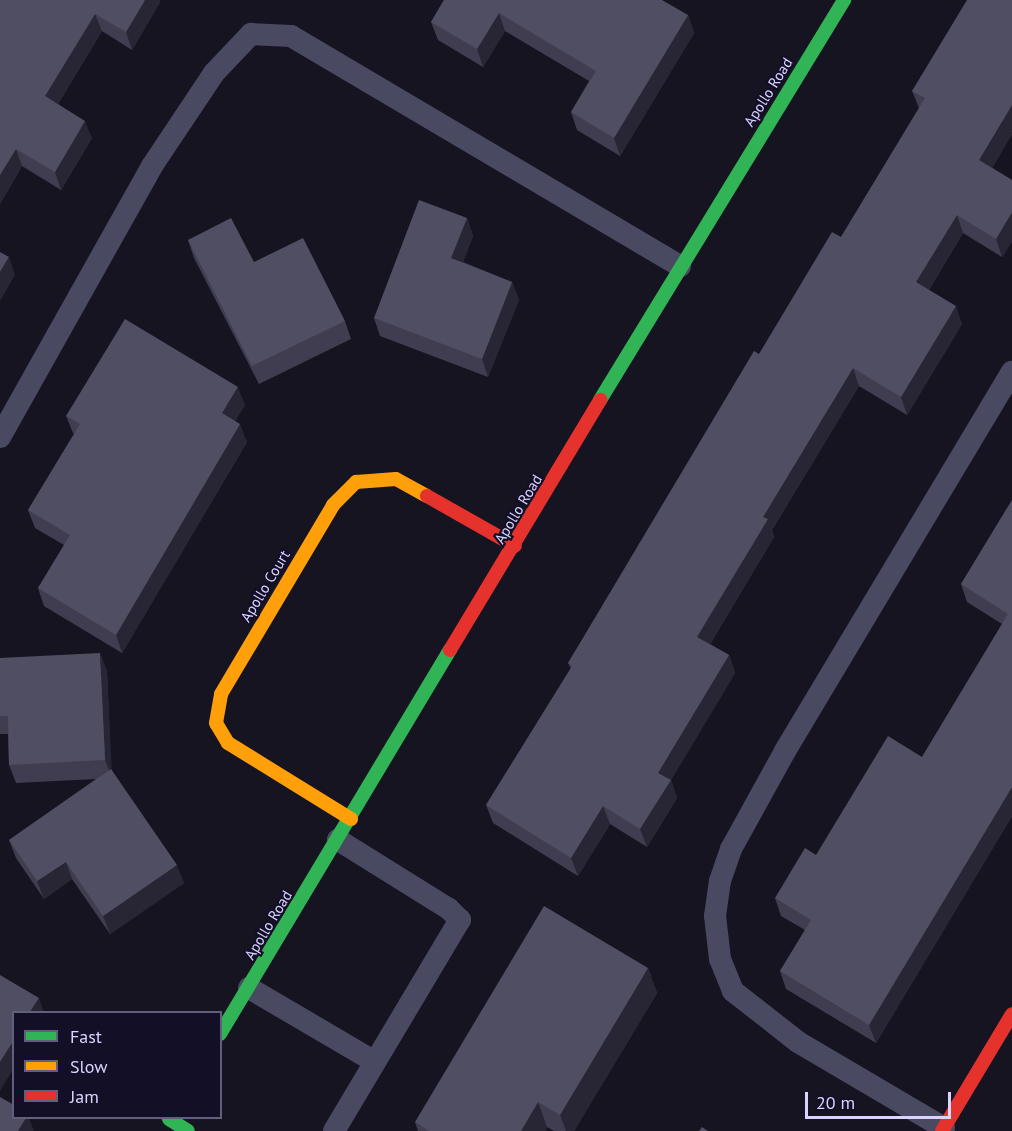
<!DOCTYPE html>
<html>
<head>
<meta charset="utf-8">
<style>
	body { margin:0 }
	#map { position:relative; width:1012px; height:1131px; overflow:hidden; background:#161421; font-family:"PT Sans",sans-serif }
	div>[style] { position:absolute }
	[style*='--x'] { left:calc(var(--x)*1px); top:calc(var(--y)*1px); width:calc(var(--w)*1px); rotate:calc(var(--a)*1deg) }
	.lane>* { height:22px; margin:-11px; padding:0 11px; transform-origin:11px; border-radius:11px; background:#4a4962 }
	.fast>* { height:14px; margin:-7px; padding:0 7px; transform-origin:7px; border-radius:7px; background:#30b455 }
	.slow>* { height:14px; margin:-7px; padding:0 7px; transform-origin:7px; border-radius:7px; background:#ff9f0a }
	.jam>* { height:14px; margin:-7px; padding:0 7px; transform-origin:7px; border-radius:7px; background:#e5322d }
	.wall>* { inset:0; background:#403d50 }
	.shaded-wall>* { inset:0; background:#282635 }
	.building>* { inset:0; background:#504e63 }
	span { translate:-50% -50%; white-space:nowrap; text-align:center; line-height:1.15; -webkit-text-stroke:4.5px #130f26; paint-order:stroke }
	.street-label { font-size:15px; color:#d9d4ff }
	.legend { position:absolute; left:12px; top:1011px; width:210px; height:108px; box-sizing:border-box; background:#130f26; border:2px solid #625e7d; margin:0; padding:8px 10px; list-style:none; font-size:18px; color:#d9d4ff }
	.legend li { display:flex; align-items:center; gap:12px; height:30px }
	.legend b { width:30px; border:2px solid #625e7d }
	.scale { position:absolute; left:805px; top:1092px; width:146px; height:27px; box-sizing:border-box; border:3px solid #d9d4ff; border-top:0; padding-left:8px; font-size:18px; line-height:21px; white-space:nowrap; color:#d9d4ff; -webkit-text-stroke:4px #130f26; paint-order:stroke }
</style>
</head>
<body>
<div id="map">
	<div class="lane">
		<div style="--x:0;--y:437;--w:311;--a:-60.7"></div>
		<div style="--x:152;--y:166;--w:112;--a:-56.3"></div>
		<div style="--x:214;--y:73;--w:54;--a:-46.5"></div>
		<div style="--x:251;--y:34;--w:40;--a:2.9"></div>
		<div style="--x:291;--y:36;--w:452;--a:30.6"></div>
		<div style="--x:249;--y:988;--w:146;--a:30.4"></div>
		<div style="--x:944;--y:1128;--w:169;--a:-149.5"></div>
		<div style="--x:798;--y:1042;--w:83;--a:-141.9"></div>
		<div style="--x:733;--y:991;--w:35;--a:-112"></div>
		<div style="--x:720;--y:959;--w:43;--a:-96.6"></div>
		<div style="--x:715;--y:916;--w:35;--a:-82"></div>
		<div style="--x:720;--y:881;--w:34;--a:-71"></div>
		<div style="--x:731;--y:849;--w:112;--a:-61.1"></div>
		<div style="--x:785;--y:751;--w:442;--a:-59.1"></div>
		<div style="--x:334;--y:1131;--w:246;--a:-59.2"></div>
		<div style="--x:460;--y:920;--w:16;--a:-135"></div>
		<div style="--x:449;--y:909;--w:131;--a:-148.1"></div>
	</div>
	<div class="fast">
		<div style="--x:600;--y:400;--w:469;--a:-58.6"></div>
		<div style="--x:220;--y:1034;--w:448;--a:-59.1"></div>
		<div style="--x:169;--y:1119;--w:22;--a:32"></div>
	</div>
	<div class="slow">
		<div style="--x:351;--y:819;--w:145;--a:-148.3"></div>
		<div style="--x:228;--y:743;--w:23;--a:-121"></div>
		<div style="--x:216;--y:723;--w:29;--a:-80"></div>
		<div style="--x:221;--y:694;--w:220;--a:-59.3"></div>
		<div style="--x:333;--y:505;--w:33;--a:-45"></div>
		<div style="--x:356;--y:482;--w:40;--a:-4.3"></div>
		<div style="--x:396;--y:479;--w:35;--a:29"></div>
	</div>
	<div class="jam">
		<div style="--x:427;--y:496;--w:101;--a:29.6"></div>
		<div style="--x:450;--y:650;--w:292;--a:-59"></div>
		<div style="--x:942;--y:1131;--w:136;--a:-59.1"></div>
	</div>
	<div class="wall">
		<div style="clip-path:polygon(0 0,160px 2px,132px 50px,102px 31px,58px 104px,92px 138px,61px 190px,22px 166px,0 204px)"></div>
		<div style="clip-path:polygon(444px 0,688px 15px,694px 33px,620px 156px,577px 130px,571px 112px,589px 81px,505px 31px,483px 67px,438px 40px,431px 22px)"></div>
		<div style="clip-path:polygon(1012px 0,1012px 134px,992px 168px,1012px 180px,1012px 241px,1002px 257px,963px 233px,929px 290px,962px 324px,907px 415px,859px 386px,772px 530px,774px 537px,710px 644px,729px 655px,735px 673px,671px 780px,677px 798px,647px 847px,610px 824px,578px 876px,493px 823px,486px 805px,571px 669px,568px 663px,759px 354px,841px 237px,919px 108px,912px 91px)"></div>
		<div style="clip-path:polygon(467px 218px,473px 236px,463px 262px,512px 282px,519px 300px,488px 377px,380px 336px,374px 318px)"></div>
		<div style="clip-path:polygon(188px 240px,254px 262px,345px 321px,351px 339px,259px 384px,194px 258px)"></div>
		<div style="clip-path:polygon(245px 405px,235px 421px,247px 442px,122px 653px,44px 606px,38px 588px,64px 545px,35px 528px,28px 510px,74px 434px,73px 433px,66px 416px)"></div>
		<div style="clip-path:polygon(1012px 500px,1012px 816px,876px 1043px,786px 989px,780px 971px,805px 930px,781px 916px,775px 898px,816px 855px,922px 757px,1002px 624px,967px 602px,961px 584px)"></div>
		<div style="clip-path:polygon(0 658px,107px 670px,111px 769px,184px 883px,110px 934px,72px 879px,44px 899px,16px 858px,9px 840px,96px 779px,16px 783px,9px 765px,8px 734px,0 734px)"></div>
		<div style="clip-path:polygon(648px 968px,657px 993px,574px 1131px,554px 1131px,547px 1127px,545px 1131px,418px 1131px,415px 1122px)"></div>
	</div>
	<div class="shaded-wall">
		<div style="clip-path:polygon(145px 0,160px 0,160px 2px,132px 50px,126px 32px)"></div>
		<div style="clip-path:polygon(499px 13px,505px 31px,483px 67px,477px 49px)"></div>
		<div style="clip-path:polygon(95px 14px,102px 31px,52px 114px,45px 96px)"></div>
		<div style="clip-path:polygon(688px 15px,694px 33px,620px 156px,614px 138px)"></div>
		<div style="clip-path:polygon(1012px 105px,1012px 134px,986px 178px,979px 160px)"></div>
		<div style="clip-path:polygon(85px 121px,92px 138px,61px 190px,55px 172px)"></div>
		<div style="clip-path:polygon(16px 149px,22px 166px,0 204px,0 175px)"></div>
		<div style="clip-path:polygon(1012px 212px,1012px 241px,1002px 257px,996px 239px)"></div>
		<div style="clip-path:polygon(957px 215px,963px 233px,923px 300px,916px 282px)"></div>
		<div style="clip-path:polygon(467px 218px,473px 236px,458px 276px,451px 258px)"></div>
		<div style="clip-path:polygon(9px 257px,15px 275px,0 301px,0 272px)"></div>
		<div style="clip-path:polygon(512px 282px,519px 300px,488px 377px,482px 359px)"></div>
		<div style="clip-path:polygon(956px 306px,962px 324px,907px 415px,901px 397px)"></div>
		<div style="clip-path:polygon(853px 368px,859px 386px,772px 530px,774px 537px,704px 655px,697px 637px,763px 517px)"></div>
		<div style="clip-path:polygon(238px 387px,245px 405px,229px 431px,222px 413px)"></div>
		<div style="clip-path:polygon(240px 424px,247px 442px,122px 653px,116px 635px)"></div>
		<div style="clip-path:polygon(100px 653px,107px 670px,112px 778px,105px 760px)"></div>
		<div style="clip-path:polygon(729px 655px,735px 673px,671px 780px,677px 798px,647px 847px,640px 829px,658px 773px)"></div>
		<div style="clip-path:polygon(1012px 787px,1012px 816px,876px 1043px,869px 1025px)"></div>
		<div style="clip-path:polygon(603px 806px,610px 824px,578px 876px,571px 858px)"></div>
		<div style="clip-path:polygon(66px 862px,72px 879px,44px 899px,37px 881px)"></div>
		<div style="clip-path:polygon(177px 865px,184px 883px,110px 934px,103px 916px)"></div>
		<div style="clip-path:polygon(648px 968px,657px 993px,574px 1131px,566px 1131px,560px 1115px)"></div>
		<div style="clip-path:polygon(39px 998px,44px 1012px,30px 1012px)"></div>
		<div style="clip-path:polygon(14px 1040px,14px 1068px,0 1091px,0 1062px)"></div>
		<div style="clip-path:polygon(538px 1102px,547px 1127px,545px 1131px,521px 1131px)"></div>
		<div style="clip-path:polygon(26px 1118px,29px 1118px,34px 1131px,18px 1131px)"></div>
	</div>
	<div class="building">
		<div style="clip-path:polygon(0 0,145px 0,126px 32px,95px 14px,45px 96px,85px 121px,55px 172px,16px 149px,0 175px)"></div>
		<div style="clip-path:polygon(444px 0,662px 0,688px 15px,614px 138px,571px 112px,596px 71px,499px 13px,477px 49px,431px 22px)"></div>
		<div style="clip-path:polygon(967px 0,1012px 0,1012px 105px,979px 160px,1012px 180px,1012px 212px,996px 239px,957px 215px,916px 282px,956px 306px,901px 397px,853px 368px,763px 517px,768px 519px,697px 637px,729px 655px,658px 773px,671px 780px,640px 829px,603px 806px,571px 858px,486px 805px,572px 666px,568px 663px,754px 351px,759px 354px,832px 232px,841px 237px,925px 98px,912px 91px)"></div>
		<div style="clip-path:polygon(419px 200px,467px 218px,451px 258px,512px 282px,482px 359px,374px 318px)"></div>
		<div style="clip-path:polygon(231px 218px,254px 262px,303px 238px,345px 321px,252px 366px,188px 240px)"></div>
		<div style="clip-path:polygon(0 252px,9px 257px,0 272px)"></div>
		<div style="clip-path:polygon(125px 319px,238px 387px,222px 413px,240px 424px,116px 635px,38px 588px,70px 535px,28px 510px,80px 424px,66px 416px)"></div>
		<div style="clip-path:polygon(1012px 500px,1012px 787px,869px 1025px,780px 971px,811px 920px,775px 898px,805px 848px,816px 855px,888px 736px,922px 757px,1008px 614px,961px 584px)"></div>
		<div style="clip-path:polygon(100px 653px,105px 760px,9px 765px,8px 716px,0 716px,0 658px)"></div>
		<div style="clip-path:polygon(111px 769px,177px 865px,103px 916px,66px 862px,37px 881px,9px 840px)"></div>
		<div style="clip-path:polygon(544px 906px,648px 968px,560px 1115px,538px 1102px,521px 1131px,429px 1131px,415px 1122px)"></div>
		<div style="clip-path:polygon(0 975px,39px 998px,30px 1012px,14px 1012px,14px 1040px,0 1062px)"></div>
		<div style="clip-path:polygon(0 1097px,14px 1105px,14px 1118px,26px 1118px,18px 1131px,0 1131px)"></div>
		<div style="clip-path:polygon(702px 1127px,708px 1131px,699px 1131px)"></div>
	</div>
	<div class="street-label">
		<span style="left:768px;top:92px;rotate:-58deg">Apollo Road</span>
		<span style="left:518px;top:509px;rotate:-59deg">Apollo Road</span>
		<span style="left:265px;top:586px;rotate:-59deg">Apollo Court</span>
		<span style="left:268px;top:925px;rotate:-59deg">Apollo Road</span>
	</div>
	<ul class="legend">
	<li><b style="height:8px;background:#30b455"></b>Fast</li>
	<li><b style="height:8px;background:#ff9f0a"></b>Slow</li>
	<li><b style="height:8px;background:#e5322d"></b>Jam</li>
	</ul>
	<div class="scale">20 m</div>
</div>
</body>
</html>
